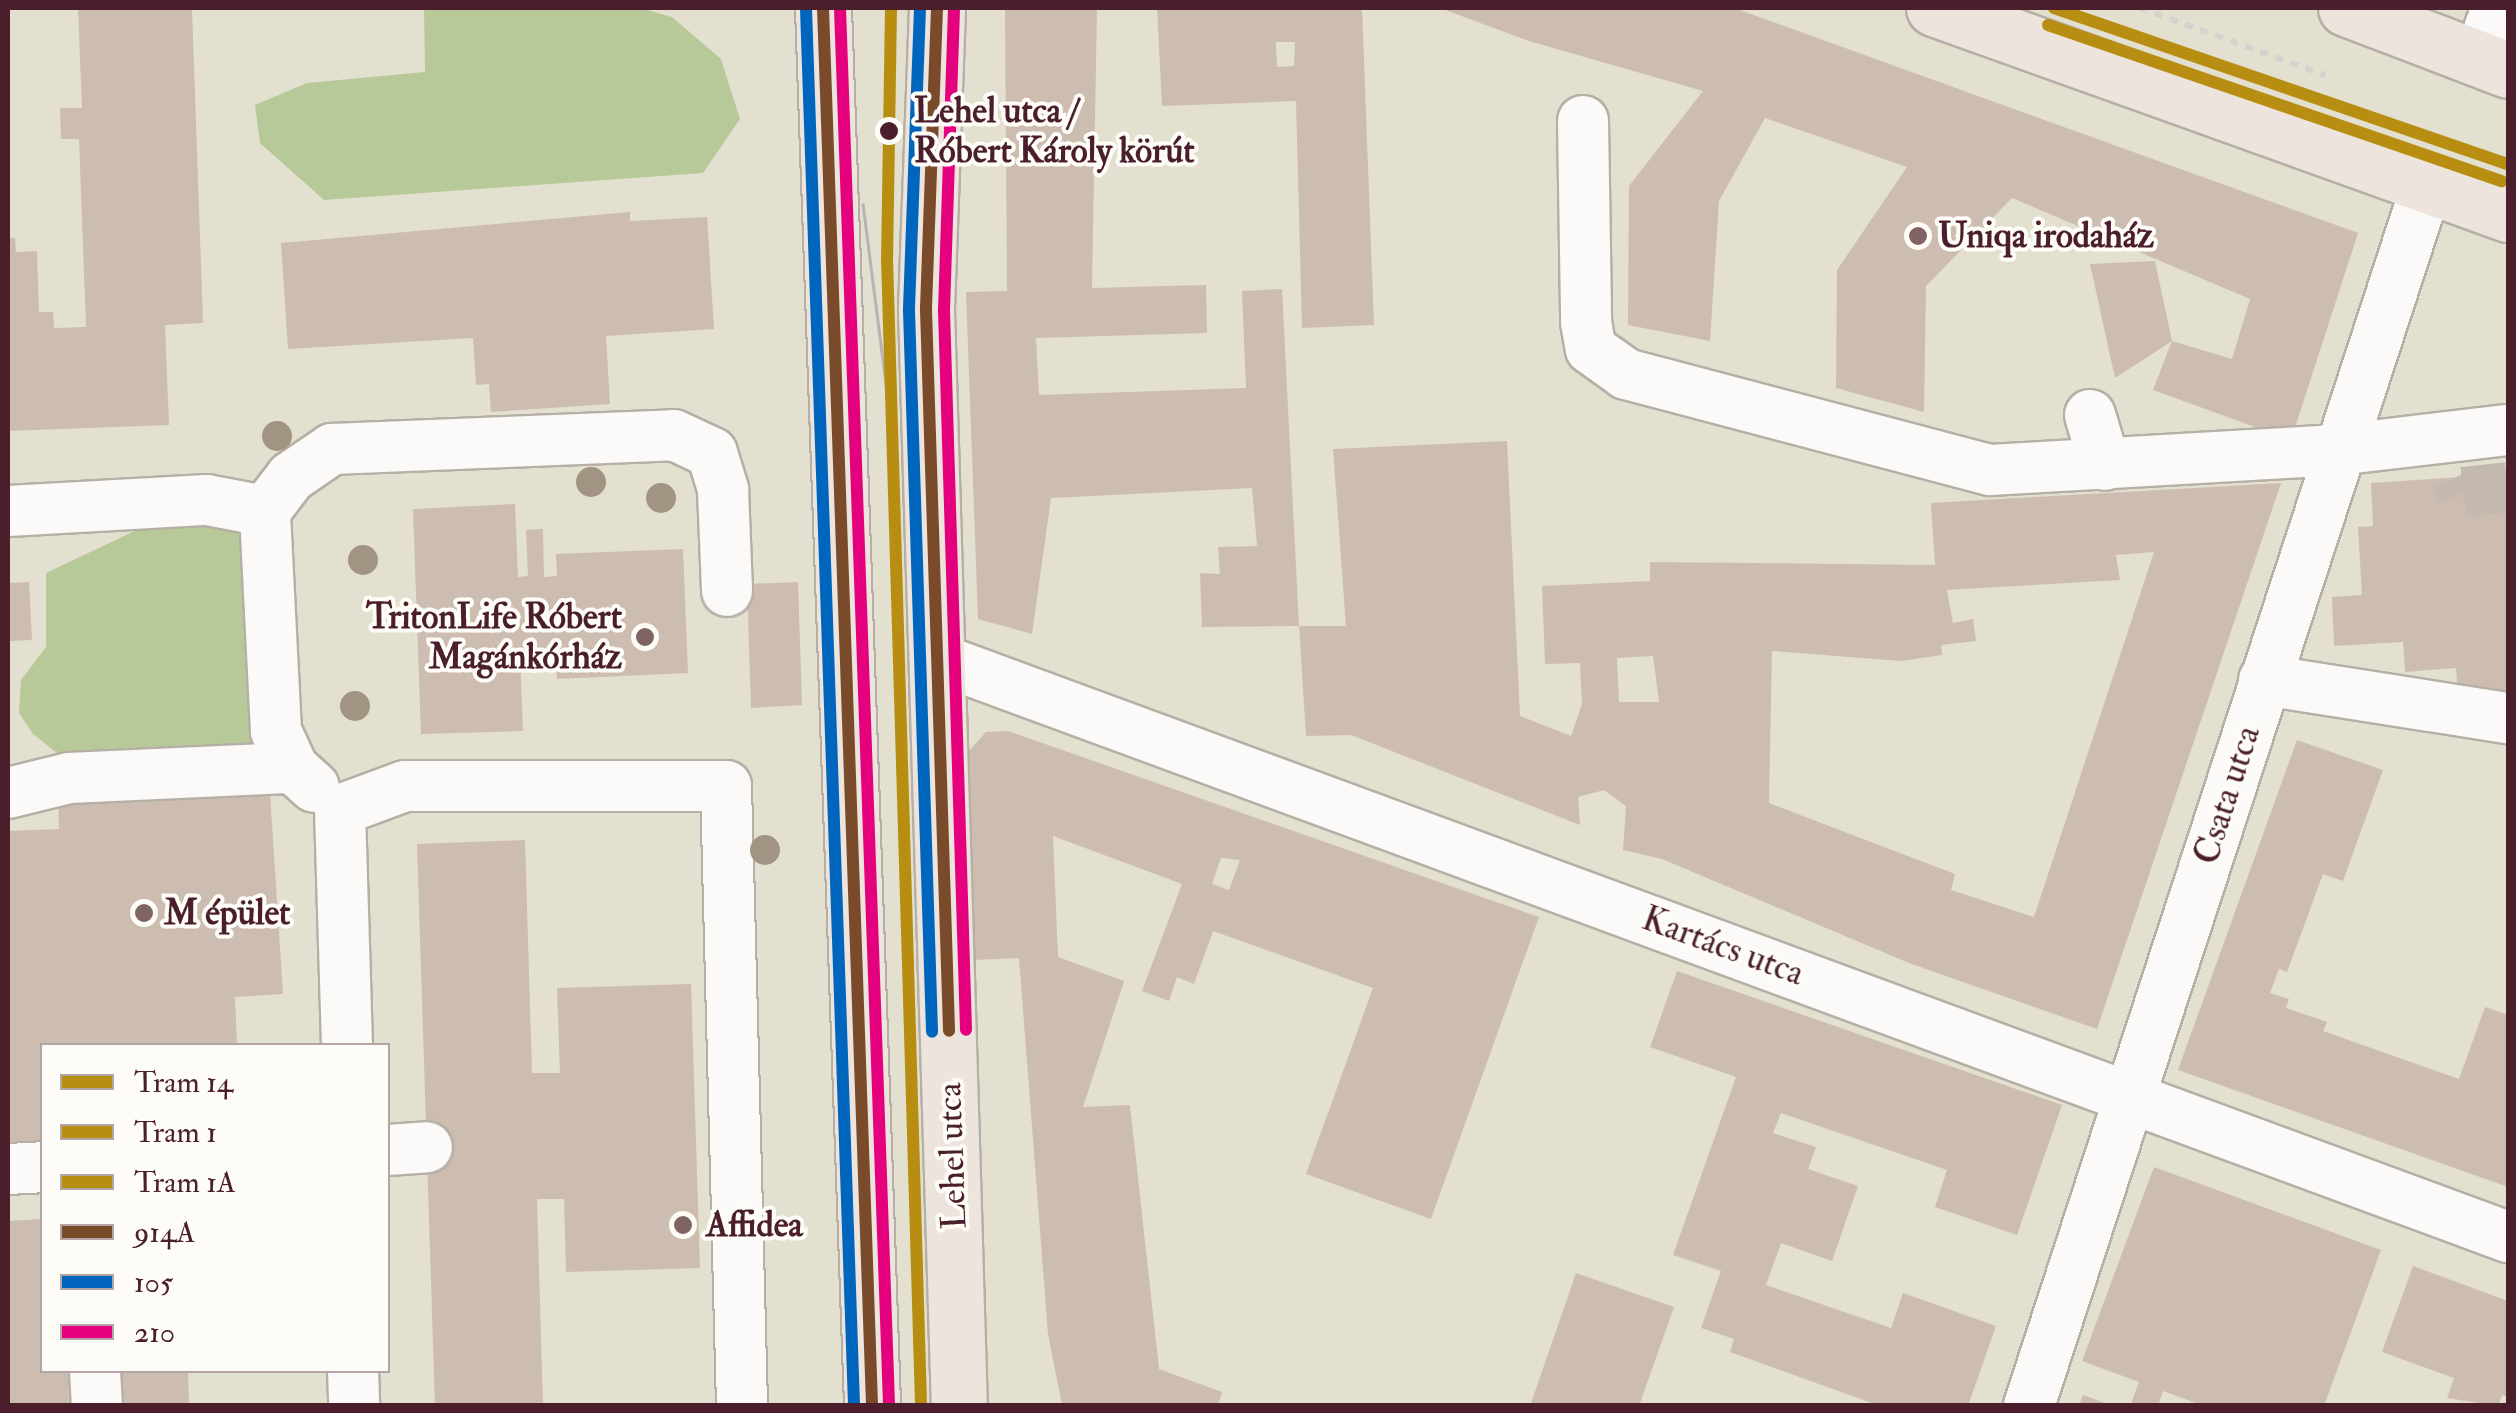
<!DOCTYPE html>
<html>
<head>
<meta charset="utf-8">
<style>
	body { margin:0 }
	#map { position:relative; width:2516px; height:1413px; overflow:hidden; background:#e3e0d0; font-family:"IM FELL Double Pica",serif }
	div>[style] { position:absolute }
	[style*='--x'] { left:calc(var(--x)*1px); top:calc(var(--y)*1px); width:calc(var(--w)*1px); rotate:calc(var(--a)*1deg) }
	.forest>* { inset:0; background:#b7c998 }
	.building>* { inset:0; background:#ccbdb0 }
	.minor-tunnel>* { height:50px; margin-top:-25px; transform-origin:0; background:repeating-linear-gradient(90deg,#c4b9af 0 50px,transparent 0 75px) }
	.path>* { height:6px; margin-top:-3px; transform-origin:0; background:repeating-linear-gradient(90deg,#d5d2ce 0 8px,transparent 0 16px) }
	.roads { filter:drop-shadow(2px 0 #b5afa6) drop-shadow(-2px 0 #b5afa6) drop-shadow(0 2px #b5afa6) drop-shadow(0 -2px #b5afa6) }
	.minor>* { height:50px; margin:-25px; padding:0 25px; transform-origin:25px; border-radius:25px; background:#fbfaf8 }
	.major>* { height:55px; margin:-27.5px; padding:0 27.5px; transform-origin:27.5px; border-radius:27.5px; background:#ede5dd }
	.tram>* { height:2.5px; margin:-1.25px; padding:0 1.25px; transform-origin:1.25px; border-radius:1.25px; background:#b8b3b2 }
	.bus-1>* { height:12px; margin:-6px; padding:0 6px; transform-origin:6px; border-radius:6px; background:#7a4b2a }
	.bus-2>* { height:12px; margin:-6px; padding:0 6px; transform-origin:6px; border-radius:6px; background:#0065bd }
	.bus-3>* { height:12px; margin:-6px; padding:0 6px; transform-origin:6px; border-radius:6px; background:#e5007d }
	.tram-1>* { height:12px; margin:-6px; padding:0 6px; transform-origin:6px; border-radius:6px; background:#b78e11 }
	.tram-2>* { height:12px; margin:-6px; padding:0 6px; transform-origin:6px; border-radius:6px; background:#b78e11 }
	.tram-3>* { height:12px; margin:-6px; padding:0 6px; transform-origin:6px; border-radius:6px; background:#b78e11 }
	.trees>* { width:30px; height:30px; margin:-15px; border-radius:50%; background:#a29482 }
	.dots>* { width:28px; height:28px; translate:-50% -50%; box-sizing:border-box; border:5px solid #fdfcf7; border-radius:50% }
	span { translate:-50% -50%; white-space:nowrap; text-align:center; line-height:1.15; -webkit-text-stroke:8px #fdfcf7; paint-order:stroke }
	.stop-label { font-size:35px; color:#4a1f2b; font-weight:700 }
	.left { translate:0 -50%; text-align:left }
	.poi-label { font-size:35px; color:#4a1f2b; font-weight:700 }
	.right { translate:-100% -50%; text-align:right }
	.street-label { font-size:35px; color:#4a1f2b }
	.frame { position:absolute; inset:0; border:10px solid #4a1f2b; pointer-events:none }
	.legend { position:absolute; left:40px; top:1043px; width:350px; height:330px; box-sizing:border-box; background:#fdfcf7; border:2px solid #b5a4a5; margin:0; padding:12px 18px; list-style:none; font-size:30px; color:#4a1f2b }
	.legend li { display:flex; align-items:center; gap:20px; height:50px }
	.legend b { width:50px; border:2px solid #b5a4a5 }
</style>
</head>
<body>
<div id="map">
	<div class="forest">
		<div style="clip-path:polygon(424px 8px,640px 8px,672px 17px,721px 59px,740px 119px,703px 173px,324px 200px,260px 143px,255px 105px,307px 83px,425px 72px)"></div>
		<div style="clip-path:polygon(201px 516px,244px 530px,254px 745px,66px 760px,33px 734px,19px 713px,21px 680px,46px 647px,46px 573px,143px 527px)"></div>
	</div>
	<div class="building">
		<div style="clip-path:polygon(78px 8px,192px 8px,203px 323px,165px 325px,169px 425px,8px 431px,8px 238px,15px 238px,16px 252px,37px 251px,39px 312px,53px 312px,54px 328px,86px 327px,79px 139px,61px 139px,60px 108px,82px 108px)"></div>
		<div style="clip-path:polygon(evenodd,1005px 8px,1097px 8px,1092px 288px,1206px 285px,1207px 333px,1036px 338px,1039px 395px,1246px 388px,1242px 291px,1282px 289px,1299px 626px,1346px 626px,1333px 449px,1507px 441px,1520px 716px,1571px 736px,1582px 704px,1580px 663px,1545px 664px,1542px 586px,1650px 581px,1650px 562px,1935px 565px,1931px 503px,2281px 483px,2097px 1029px,1909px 963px,1662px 859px,1623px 850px,1626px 806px,1604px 790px,1578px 797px,1580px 825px,1351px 735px,1306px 736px,1299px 626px,1202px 627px,1200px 573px,1220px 574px,1218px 547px,1257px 546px,1252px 488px,1051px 498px,1032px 634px,978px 619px,966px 292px,1007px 291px,1005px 8px,2154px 552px,2034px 917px,1951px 890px,1955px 874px,1769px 803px,1772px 651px,1901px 661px,1942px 655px,1941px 645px,1976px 641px,1973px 619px,1953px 623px,1947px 590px,2120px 580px,2116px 555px,2154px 552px,1005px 8px,1653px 656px,1659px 702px,1619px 702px,1617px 658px,1653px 656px)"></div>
		<div style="clip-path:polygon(evenodd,1157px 8px,1362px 8px,1374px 325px,1302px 328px,1296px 101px,1162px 106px,1157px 8px,1276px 42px,1295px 42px,1294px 66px,1277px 67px,1276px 42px)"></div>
		<div style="clip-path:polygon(1440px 8px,1734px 8px,2358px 233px,2291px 440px,2153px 390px,2172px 341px,2115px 378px,2090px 264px,2155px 261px,2172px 341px,2232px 359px,2250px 299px,2012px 198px,1926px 286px,1924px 412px,1836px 388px,1837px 270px,1907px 167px,1765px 118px,1719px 201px,1710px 341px,1628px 325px,1629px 186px,1703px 91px,1529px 41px)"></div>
		<div style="clip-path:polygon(630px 212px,630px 221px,707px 217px,714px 329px,606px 336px,610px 404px,491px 412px,489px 384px,476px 385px,473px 338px,288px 349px,281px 243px)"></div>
		<div style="clip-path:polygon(2508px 474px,2508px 690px,2458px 694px,2456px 668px,2405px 672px,2403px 642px,2334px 646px,2332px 597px,2362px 595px,2358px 527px,2373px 526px,2371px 483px)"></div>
		<div style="clip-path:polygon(515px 504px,518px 577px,528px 576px,526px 530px,543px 529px,544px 577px,557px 576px,556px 554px,683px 549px,688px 673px,557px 679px,556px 650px,520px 651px,523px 731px,421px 734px,413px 509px)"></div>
		<div style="clip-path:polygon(29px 582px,32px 640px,8px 641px,8px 583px)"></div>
		<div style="clip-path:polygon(798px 582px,802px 705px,751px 708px,747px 584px)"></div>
		<div style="clip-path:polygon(evenodd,1008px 731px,1539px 917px,1431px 1219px,1306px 1174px,1373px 988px,1213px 931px,1194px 984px,1177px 977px,1169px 1001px,1142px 991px,1182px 884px,1053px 836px,1058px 957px,1124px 981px,1083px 1107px,1130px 1105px,1159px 1369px,1222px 1392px,1218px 1406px,1063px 1406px,1061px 1400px,1048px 1334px,1019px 958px,975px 960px,969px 751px,986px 732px,1008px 731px,1221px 858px,1240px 860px,1229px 890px,1212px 884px,1221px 858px)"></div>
		<div style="clip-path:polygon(2297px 740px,2383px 770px,2343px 881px,2323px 874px,2287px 972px,2279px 969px,2270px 993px,2289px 999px,2286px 1008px,2327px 1022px,2323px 1031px,2459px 1079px,2485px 1007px,2508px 1015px,2508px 1187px,2178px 1070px)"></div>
		<div style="clip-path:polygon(58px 792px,270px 793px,283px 994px,235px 997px,237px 1046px,42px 1046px,42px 1143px,8px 1145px,8px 831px,59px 829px)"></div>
		<div style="clip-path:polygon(525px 840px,532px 1073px,560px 1073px,557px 988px,691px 984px,700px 1268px,566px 1272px,564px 1199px,537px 1199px,543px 1406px,435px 1406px,417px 844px)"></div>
		<div style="clip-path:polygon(1677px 971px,2062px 1105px,2017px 1235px,1935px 1207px,1947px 1170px,1781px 1113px,1773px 1133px,1816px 1147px,1808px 1169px,1858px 1186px,1832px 1261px,1781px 1243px,1766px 1285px,1891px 1328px,1903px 1293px,1996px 1326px,1968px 1406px,1880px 1406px,1730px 1352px,1734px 1339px,1701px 1328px,1721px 1271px,1673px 1255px,1736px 1077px,1650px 1047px)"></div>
		<div style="clip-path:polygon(2154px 1167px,2381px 1250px,2324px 1406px,2204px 1406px,2163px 1391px,2158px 1406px,2130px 1406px,2139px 1382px,2082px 1361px)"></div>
		<div style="clip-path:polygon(42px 1219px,42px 1370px,68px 1370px,69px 1406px,8px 1406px,8px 1221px)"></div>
		<div style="clip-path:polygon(2413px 1266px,2508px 1301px,2508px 1397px,2502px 1395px,2498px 1406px,2447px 1398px,2454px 1378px,2382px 1352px)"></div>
		<div style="clip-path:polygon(1576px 1273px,1674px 1307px,1639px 1406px,1530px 1406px)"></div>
		<div style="clip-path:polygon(118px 1370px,188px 1370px,189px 1406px,119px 1406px)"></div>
		<div style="clip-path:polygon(2083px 1395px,2110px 1405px,2109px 1406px,2079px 1406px)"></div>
	</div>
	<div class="minor-tunnel">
		<div style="--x:2456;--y:477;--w:17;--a:65"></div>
		<div style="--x:2463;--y:492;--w:45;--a:-6.3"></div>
	</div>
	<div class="path">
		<div style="--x:2140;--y:8;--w:197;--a:19.9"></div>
	</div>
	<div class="roads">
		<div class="minor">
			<div style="--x:2478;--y:59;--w:54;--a:-69.6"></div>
			<div style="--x:1583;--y:121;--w:201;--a:89.1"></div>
			<div style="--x:1586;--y:322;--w:27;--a:80"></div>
			<div style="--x:1591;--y:349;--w:43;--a:35.5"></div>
			<div style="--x:1626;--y:374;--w:376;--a:14.8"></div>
			<div style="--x:1990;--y:470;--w:348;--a:-3.3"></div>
			<div style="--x:2337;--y:450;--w:172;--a:-6.7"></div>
			<div style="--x:2090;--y:415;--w:52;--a:73.3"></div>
			<div style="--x:8;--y:511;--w:199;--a:-3.2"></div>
			<div style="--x:207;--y:500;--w:59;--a:10.7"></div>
			<div style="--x:936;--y:658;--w:1675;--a:20.22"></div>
			<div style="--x:2264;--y:680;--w:247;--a:8.9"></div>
			<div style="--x:293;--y:768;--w:41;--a:-114.7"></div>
			<div style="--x:276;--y:731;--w:220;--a:-92.9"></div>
			<div style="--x:265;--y:511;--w:43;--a:-52.6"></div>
			<div style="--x:291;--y:477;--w:50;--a:-34.3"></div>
			<div style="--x:332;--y:449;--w:342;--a:-2.3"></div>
			<div style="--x:674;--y:435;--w:42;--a:25.3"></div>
			<div style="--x:712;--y:453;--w:39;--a:73"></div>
			<div style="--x:723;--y:490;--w:101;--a:87.7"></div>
			<div style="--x:8;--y:793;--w:63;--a:-13.8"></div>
			<div style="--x:69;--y:778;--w:224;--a:-2.6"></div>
			<div style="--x:293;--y:768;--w:28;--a:42"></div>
			<div style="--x:347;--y:1046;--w:236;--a:-91.7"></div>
			<div style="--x:340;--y:810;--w:69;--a:-20.3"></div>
			<div style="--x:405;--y:786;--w:321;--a:0"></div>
			<div style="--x:726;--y:786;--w:620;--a:88.52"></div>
			<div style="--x:388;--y:1150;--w:39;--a:-4"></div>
			<div style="--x:8;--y:1169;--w:34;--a:-3"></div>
			<div style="--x:95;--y:1370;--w:36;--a:87"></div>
			<div style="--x:353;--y:1370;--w:36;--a:88"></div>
			<div style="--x:2029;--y:1406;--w:1284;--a:-71.95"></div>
		</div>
		<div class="major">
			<div style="--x:823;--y:8;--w:1399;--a:87.99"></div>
			<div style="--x:937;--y:8;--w:302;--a:92.1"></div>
			<div style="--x:926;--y:310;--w:1096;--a:88.28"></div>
			<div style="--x:1934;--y:8;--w:610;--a:19.74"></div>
			<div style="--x:2346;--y:8;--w:173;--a:20.9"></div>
		</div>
	</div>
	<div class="tram">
		<div style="--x:863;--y:204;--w:213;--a:82.7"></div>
	</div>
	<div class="bus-1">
		<div style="--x:823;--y:8;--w:1399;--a:87.99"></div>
		<div style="--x:937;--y:8;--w:302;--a:92.1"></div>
		<div style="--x:926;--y:310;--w:721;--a:88.17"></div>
	</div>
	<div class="bus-2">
		<div style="--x:920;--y:8;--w:303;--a:92.1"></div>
		<div style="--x:909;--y:311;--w:721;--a:88.17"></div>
		<div style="--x:806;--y:9;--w:1398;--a:88.03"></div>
	</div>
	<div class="bus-3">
		<div style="--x:840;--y:8;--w:1398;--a:87.99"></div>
		<div style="--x:954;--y:9;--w:301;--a:91.9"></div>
		<div style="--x:944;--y:310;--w:720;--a:88.25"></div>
	</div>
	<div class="tram-1">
		<div style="--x:891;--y:8;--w:250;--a:90.9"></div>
		<div style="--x:887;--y:258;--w:1149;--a:88.3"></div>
	</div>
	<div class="tram-2">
		<div style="--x:2054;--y:8;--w:480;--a:19"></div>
	</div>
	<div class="tram-3">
		<div style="--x:2048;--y:25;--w:480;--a:19"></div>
	</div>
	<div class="trees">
		<div style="left:277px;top:436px"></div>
		<div style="left:591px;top:482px"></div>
		<div style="left:661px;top:498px"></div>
		<div style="left:363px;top:560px"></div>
		<div style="left:355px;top:706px"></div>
		<div style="left:765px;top:850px"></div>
	</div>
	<div class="dots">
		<div style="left:889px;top:131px;background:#4a1f2b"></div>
		<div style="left:1918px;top:236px;background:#806365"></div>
		<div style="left:645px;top:637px;background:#806365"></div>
		<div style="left:144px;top:913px;background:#806365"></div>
		<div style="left:683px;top:1225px;background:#806365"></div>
	</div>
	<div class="stop-label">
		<span class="left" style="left:914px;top:131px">Lehel utca /<br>Róbert Károly körút</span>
	</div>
	<div class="poi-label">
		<span class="left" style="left:1938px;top:236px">Uniqa irodaház</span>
		<span class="right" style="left:622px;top:637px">TritonLife Róbert<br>Magánkórház</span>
		<span class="left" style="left:164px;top:913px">M épület</span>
		<span class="left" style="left:706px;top:1225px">Affidea</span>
	</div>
	<div class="street-label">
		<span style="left:2227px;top:795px;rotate:-72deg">Csata utca</span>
		<span style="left:1723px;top:946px;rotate:20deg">Kartács utca</span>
		<span style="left:952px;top:1156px;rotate:-92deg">Lehel utca</span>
	</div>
	<div class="frame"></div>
	<ul class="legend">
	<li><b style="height:12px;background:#b78e11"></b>Tram 14</li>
	<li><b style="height:12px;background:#b78e11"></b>Tram 1</li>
	<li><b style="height:12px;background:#b78e11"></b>Tram 1A</li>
	<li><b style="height:12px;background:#7a4b2a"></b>914A</li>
	<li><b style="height:12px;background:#0065bd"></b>105</li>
	<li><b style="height:12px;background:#e5007d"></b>210</li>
	</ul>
</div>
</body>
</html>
